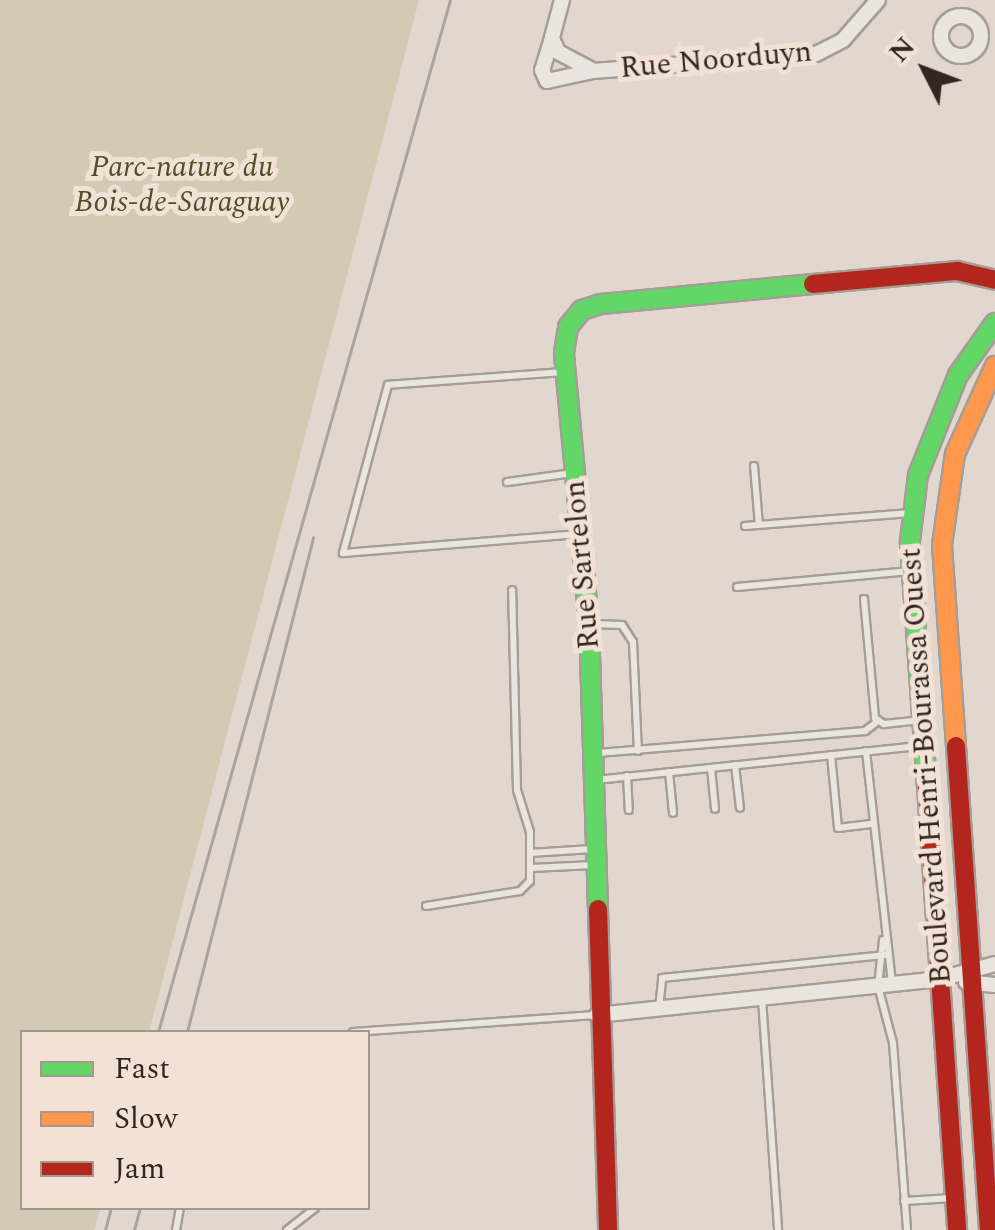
<!DOCTYPE html>
<html>
<head>
<meta charset="utf-8">
<style>
	body { margin:0 }
	#map { position:relative; width:995px; height:1230px; overflow:hidden; background:#e1d7cf; font-family:Spectral,serif }
	div>[style] { position:absolute }
	[style*='--x'] { left:calc(var(--x)*1px); top:calc(var(--y)*1px); width:calc(var(--w)*1px); rotate:calc(var(--a)*1deg) }
	.green>* { inset:0; background:#d2cab3 }
	.roads { filter:drop-shadow(2px 0 #a79d97) drop-shadow(-2px 0 #a79d97) drop-shadow(0 2px #a79d97) drop-shadow(0 -2px #a79d97) }
	.lane>* { height:6px; margin:-3px; padding:0 3px; transform-origin:3px; border-radius:3px; background:#eae5df }
	.street>* { height:14px; margin:-7px; padding:0 7px; transform-origin:7px; border-radius:7px; background:#eae5df }
	.street>.ring { margin:-7px; padding:0; box-sizing:content-box; background:none; border:14px solid #eae5df; border-radius:50% }
	.fast>* { height:18px; margin:-9px; padding:0 9px; transform-origin:9px; border-radius:9px; background:#63d668 }
	.slow>* { height:18px; margin:-9px; padding:0 9px; transform-origin:9px; border-radius:9px; background:#ff974d }
	.jam>* { height:18px; margin:-9px; padding:0 9px; transform-origin:9px; border-radius:9px; background:#b3261e }
	.tram>* { height:2.5px; margin:-1.25px; padding:0 1.25px; transform-origin:1.25px; border-radius:1.25px; background:#aaa49f }
	span { translate:-50% -50%; white-space:nowrap; text-align:center; line-height:1.15; -webkit-text-stroke:10px #f2e2d6; paint-order:stroke }
	.street-label { font-size:30px; color:#352520 }
	.park-label { font-size:30px; color:#4f4f29; font-style:italic }
	.legend { position:absolute; left:20px; top:1030px; width:350px; height:180px; box-sizing:border-box; background:#f2e2d6; border:2px solid #a6968d; margin:0; padding:12px 18px; list-style:none; font-size:30px; color:#352520 }
	.legend li { display:flex; align-items:center; gap:20px; height:50px }
	.legend b { width:50px; border:2px solid #a6968d }
	.north { position:absolute; left:875px; top:20px; width:100px; height:100px; -webkit-text-stroke:8px #f2e2d6; paint-order:stroke; rotate:312deg; font-size:28px; font-weight:700; line-height:40px; text-align:center; color:#352520 }
	.north::after { content:''; display:block; margin:auto; width:35px; height:45px; background:#352520; clip-path:polygon(50% 0,100% 100%,50% 72%,0 100%) }
</style>
</head>
<body>
<div id="map">
	<div class="green">
		<div style="clip-path:polygon(0 0,419px 0,149px 1032px,22px 1032px,22px 1208px,101px 1208px,94px 1230px,0 1230px)"></div>
	</div>
	<div class="roads">
		<div class="lane">
			<div style="--x:564;--y:372;--w:176;--a:175.8"></div>
			<div style="--x:388;--y:385;--w:174;--a:105"></div>
			<div style="--x:343;--y:553;--w:237;--a:-4.6"></div>
			<div style="--x:754;--y:466;--w:59;--a:85.2"></div>
			<div style="--x:507;--y:482;--w:67;--a:-7.8"></div>
			<div style="--x:745;--y:526;--w:166;--a:-4.5"></div>
			<div style="--x:737;--y:587;--w:174;--a:-5.3"></div>
			<div style="--x:864;--y:599;--w:120;--a:84.7"></div>
			<div style="--x:875;--y:718;--w:11;--a:34"></div>
			<div style="--x:884;--y:724;--w:37;--a:-6"></div>
			<div style="--x:593;--y:624;--w:29;--a:2"></div>
			<div style="--x:622;--y:625;--w:20;--a:57"></div>
			<div style="--x:633;--y:642;--w:109;--a:87.4"></div>
			<div style="--x:866;--y:751;--w:233;--a:83.6"></div>
			<div style="--x:598;--y:753;--w:268;--a:-4.7"></div>
			<div style="--x:865;--y:731;--w:15;--a:-37"></div>
			<div style="--x:831;--y:755;--w:73;--a:84.5"></div>
			<div style="--x:838;--y:828;--w:35;--a:-7"></div>
			<div style="--x:735;--y:765;--w:43;--a:83.4"></div>
			<div style="--x:711;--y:768;--w:41;--a:84.4"></div>
			<div style="--x:669;--y:772;--w:41;--a:84.4"></div>
			<div style="--x:627;--y:776;--w:34;--a:87"></div>
			<div style="--x:596;--y:780;--w:327;--a:-6"></div>
			<div style="--x:530;--y:853;--w:62;--a:-3.7"></div>
			<div style="--x:531;--y:868;--w:63;--a:-2.7"></div>
			<div style="--x:426;--y:906;--w:95;--a:-9.1"></div>
			<div style="--x:520;--y:891;--w:14;--a:-45"></div>
			<div style="--x:530;--y:881;--w:49;--a:-90"></div>
			<div style="--x:530;--y:832;--w:44;--a:-107.2"></div>
			<div style="--x:517;--y:790;--w:200;--a:-91.4"></div>
			<div style="--x:883;--y:940;--w:46;--a:96.2"></div>
			<div style="--x:878;--y:986;--w:59;--a:75.3"></div>
			<div style="--x:893;--y:1043;--w:188;--a:85.7"></div>
			<div style="--x:762;--y:999;--w:232;--a:86"></div>
			<div style="--x:659;--y:1009;--w:31;--a:-84"></div>
			<div style="--x:662;--y:978;--w:225;--a:-5.9"></div>
			<div style="--x:353;--y:1032;--w:243;--a:-4"></div>
			<div style="--x:904;--y:1201;--w:49;--a:-3.5"></div>
			<div style="--x:176;--y:1230;--w:22;--a:-80"></div>
			<div style="--x:287;--y:1230;--w:36;--a:-38"></div>
		</div>
		<div class="street">
			<div style="--x:562;--y:0;--w:39;--a:105"></div>
			<div style="--x:552;--y:38;--w:15;--a:67"></div>
			<div style="--x:558;--y:52;--w:40;--a:28"></div>
			<div style="--x:593;--y:71;--w:224;--a:-4.4"></div>
			<div style="--x:816;--y:54;--w:30;--a:-27"></div>
			<div style="--x:843;--y:40;--w:53;--a:-48.8"></div>
			<div class="ring" style="left:941px;top:16px;width:26px;height:26px"></div>
			<div style="--x:552;--y:38;--w:34;--a:107"></div>
			<div style="--x:542;--y:70;--w:12;--a:66"></div>
			<div style="--x:547;--y:81;--w:47;--a:-12.3"></div>
			<div style="--x:966;--y:982;--w:29;--a:6"></div>
			<div style="--x:597;--y:1015;--w:345;--a:-6"></div>
			<div style="--x:940;--y:979;--w:57;--a:-15.3"></div>
		</div>
		<div class="fast">
			<div style="--x:927;--y:787;--w:247;--a:-94"></div>
			<div style="--x:910;--y:541;--w:66;--a:-83.1"></div>
			<div style="--x:918;--y:475;--w:108;--a:-68.2"></div>
			<div style="--x:958;--y:375;--w:64;--a:-54.6"></div>
			<div style="--x:598;--y:909;--w:285;--a:-91.8"></div>
			<div style="--x:589;--y:624;--w:272;--a:-95.3"></div>
			<div style="--x:564;--y:353;--w:26;--a:-81"></div>
			<div style="--x:568;--y:327;--w:22;--a:-51"></div>
			<div style="--x:582;--y:310;--w:20;--a:-18"></div>
			<div style="--x:601;--y:304;--w:213;--a:-5.4"></div>
		</div>
		<div class="slow">
			<div style="--x:956;--y:746;--w:201;--a:-94"></div>
			<div style="--x:942;--y:545;--w:92;--a:-81.9"></div>
			<div style="--x:955;--y:454;--w:97;--a:-65.6"></div>
		</div>
		<div class="jam">
			<div style="--x:813;--y:284;--w:145;--a:-5.2"></div>
			<div style="--x:957;--y:271;--w:39;--a:13"></div>
			<div style="--x:956;--y:746;--w:485;--a:86.1"></div>
			<div style="--x:927;--y:787;--w:444;--a:86.1"></div>
			<div style="--x:598;--y:909;--w:321;--a:88.2"></div>
		</div>
	</div>
	<div class="tram">
		<div style="--x:158;--y:1032;--w:1073;--a:-74.2"></div>
		<div style="--x:187;--y:1032;--w:510;--a:-75.69"></div>
		<div style="--x:105;--y:1230;--w:23;--a:-75"></div>
		<div style="--x:134;--y:1230;--w:23;--a:-75"></div>
	</div>
	<div class="street-label">
		<span style="left:716px;top:60px;rotate:-5deg">Rue Noorduyn</span>
		<span style="left:582px;top:565px;rotate:-95deg">Rue Sartelon</span>
		<span style="left:926px;top:766px;rotate:-94deg">Boulevard Henri-Bourassa Ouest</span>
	</div>
	<div class="park-label">
		<span style="left:182px;top:184px">Parc-nature du<br>Bois-de-Saraguay</span>
	</div>
	<ul class="legend">
	<li><b style="height:12px;background:#63d668"></b>Fast</li>
	<li><b style="height:12px;background:#ff974d"></b>Slow</li>
	<li><b style="height:12px;background:#b3261e"></b>Jam</li>
	</ul>
	<div class="north">N</div>
</div>
</body>
</html>
